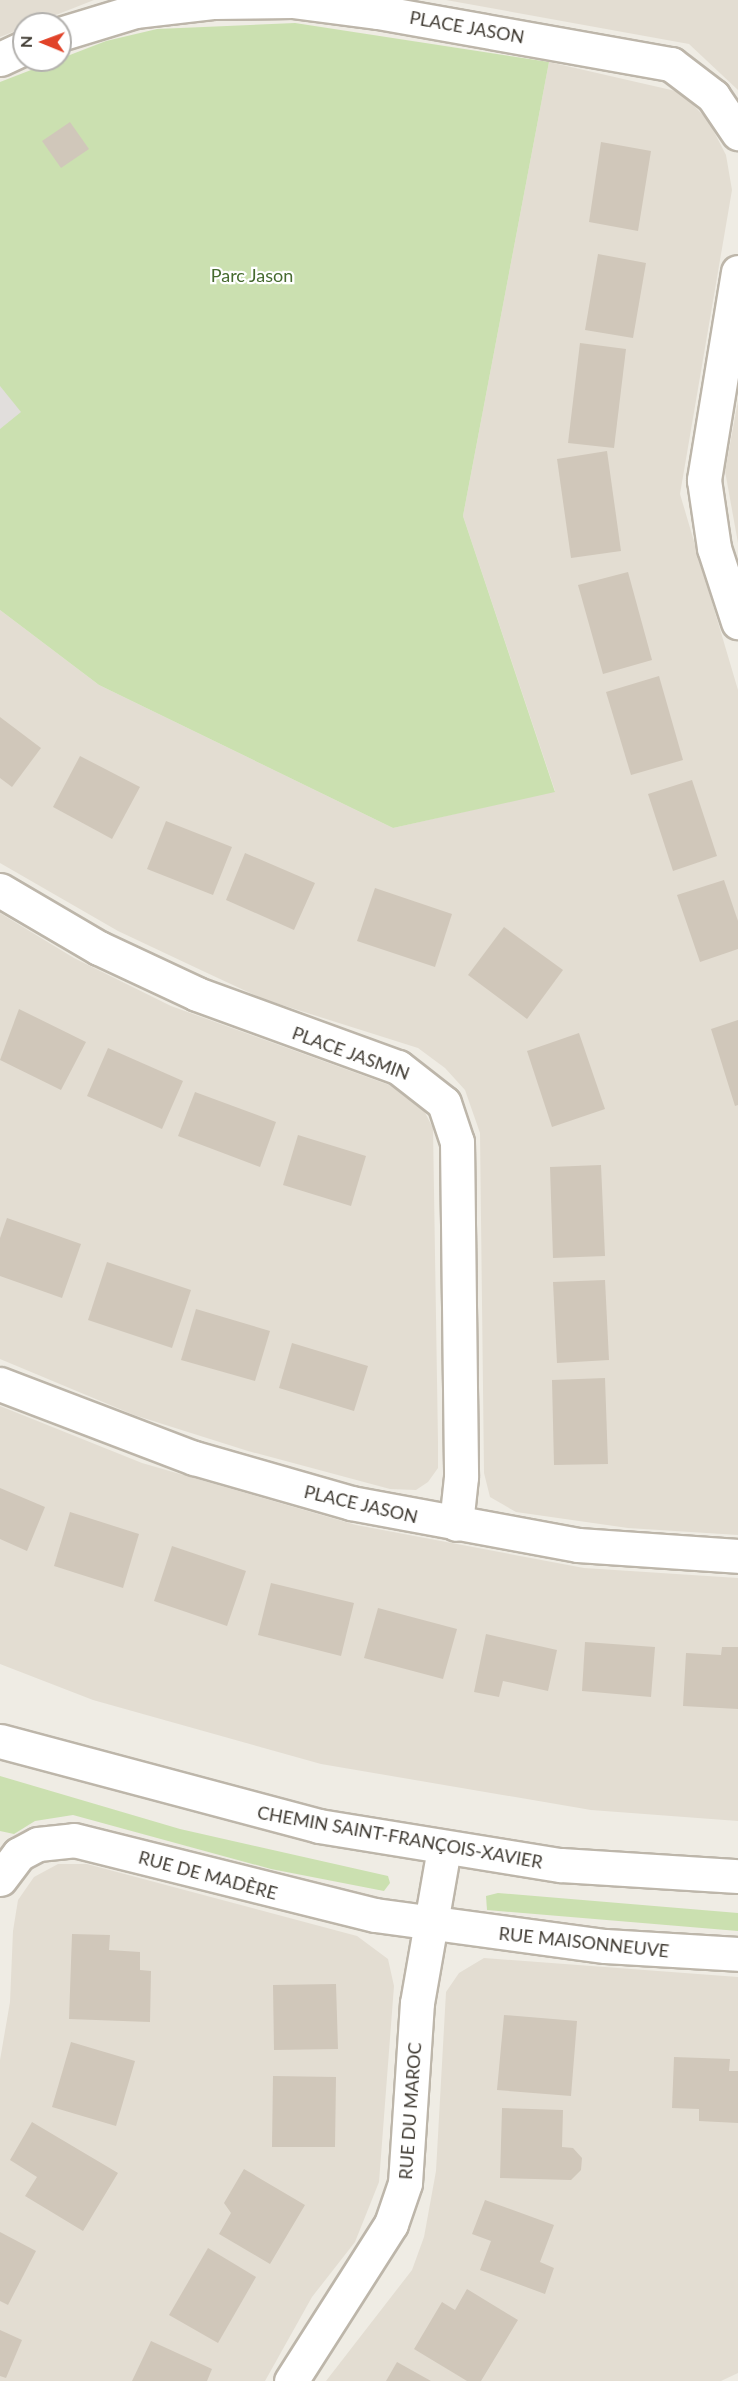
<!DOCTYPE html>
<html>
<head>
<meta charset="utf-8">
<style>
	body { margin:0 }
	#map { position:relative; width:738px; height:2381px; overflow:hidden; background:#efece4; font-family:Lato,sans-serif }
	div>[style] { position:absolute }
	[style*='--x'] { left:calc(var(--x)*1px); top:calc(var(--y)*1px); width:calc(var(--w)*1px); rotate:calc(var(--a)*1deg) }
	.residential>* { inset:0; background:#e3ddd2 }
	.green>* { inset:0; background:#cbe0b0 }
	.parking>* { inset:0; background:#e1dedc }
	.building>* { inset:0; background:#d0c7ba }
	.roads { filter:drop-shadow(2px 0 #bdb6aa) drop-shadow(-2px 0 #bdb6aa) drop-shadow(0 2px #bdb6aa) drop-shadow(0 -2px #bdb6aa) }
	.minor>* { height:33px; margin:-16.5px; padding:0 16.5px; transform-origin:16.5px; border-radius:16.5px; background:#fff }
	.tertiary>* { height:33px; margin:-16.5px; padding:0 16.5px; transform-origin:16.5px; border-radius:16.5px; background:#fff }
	span { translate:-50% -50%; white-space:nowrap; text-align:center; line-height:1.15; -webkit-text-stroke:4.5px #fff; paint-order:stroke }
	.street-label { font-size:18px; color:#413c34 }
	.park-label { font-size:18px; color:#466b2f }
	.north { position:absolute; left:12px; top:12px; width:60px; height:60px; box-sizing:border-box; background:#fff; border:2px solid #b3b1ae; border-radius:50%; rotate:271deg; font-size:16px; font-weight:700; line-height:24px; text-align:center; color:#413c34 }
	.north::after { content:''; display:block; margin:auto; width:21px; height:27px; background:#e14329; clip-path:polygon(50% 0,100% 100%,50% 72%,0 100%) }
</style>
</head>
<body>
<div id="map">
	<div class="residential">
		<div style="clip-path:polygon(0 0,94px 0,0 37px)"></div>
		<div style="clip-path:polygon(446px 0,738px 0,738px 90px,689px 44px)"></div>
		<div style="clip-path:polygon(549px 62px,680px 92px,708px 120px,726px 155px,732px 190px,680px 494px,738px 690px,738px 1535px,628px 1528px,516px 1512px,490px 1497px,484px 1473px,480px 1133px,465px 1090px,445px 1068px,418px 1048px,263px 999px,205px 972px,118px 931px,0 863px,0 610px,99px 685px,393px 828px,555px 791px,463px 516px)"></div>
		<div style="clip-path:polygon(738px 401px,738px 543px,725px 471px)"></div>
		<div style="clip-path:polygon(0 913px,74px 958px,171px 1006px,403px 1090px,421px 1105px,433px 1128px,438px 1442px,438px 1468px,428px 1482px,416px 1490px,390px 1489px,248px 1451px,134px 1415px,0 1359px)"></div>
		<div style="clip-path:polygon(0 1406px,142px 1463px,356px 1525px,584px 1568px,738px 1578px,738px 1821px,591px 1810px,321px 1764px,93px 1700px,0 1664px)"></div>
		<div style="clip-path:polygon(58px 1864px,87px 1864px,357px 1936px,388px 1959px,394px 1986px,379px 2182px,355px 2242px,312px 2297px,265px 2381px,0 2381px,0 2060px,10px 2002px,13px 1931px,18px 1900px,34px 1877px)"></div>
		<div style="clip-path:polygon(484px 1958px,738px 1977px,738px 2373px,721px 2381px,326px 2381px,412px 2270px,424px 2237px,436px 2171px,446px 1992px,459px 1973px)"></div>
	</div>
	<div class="green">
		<div style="clip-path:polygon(295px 23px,549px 62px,463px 516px,555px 792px,393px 828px,99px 685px,0 610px,0 82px,106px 41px,157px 29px)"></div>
		<div style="clip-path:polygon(0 1776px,180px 1829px,388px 1876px,390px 1883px,384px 1891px,271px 1869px,73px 1815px,35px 1821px,14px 1834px,0 1831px)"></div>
		<div style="clip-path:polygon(498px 1893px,738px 1913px,738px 1931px,487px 1910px,486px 1896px)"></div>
	</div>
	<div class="parking">
		<div style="clip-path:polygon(0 386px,21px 412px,0 429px)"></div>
	</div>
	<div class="building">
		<div style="clip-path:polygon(70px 122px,89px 149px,61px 168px,42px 141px)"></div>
		<div style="clip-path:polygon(601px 142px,651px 151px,638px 231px,589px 222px)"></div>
		<div style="clip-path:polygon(598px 254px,646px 263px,633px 338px,585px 330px)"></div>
		<div style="clip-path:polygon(580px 343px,626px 349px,614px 448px,568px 443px)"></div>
		<div style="clip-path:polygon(607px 451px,621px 551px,571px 558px,557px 459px)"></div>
		<div style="clip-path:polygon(628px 572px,652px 660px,603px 674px,578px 585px)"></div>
		<div style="clip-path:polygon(659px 676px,683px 760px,631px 775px,606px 692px)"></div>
		<div style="clip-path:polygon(0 717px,41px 748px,12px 787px,0 778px)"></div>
		<div style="clip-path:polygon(80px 756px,140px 787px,112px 839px,53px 807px)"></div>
		<div style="clip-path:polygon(692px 780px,717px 856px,673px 871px,648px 794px)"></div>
		<div style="clip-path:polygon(166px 821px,232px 847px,213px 895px,147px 869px)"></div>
		<div style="clip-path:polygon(245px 853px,315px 883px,294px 930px,226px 900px)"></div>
		<div style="clip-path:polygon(724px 880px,738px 921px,738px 949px,700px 962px,677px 895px)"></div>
		<div style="clip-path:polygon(375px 888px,452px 914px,435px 967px,357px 941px)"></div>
		<div style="clip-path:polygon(504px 927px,563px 970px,527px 1019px,468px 975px)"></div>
		<div style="clip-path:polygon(19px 1009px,86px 1042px,61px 1090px,0 1060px)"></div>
		<div style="clip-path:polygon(738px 1020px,738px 1105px,735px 1106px,711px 1029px)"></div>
		<div style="clip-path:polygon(579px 1033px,605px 1109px,552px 1127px,527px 1051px)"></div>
		<div style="clip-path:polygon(108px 1048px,183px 1081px,162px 1129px,87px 1096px)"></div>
		<div style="clip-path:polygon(195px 1092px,276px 1122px,260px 1167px,178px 1136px)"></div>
		<div style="clip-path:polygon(298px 1135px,366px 1156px,351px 1206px,283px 1185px)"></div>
		<div style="clip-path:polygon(601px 1165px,605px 1256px,553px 1258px,550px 1167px)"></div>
		<div style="clip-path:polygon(7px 1218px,81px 1244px,62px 1298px,0 1276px,0 1238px)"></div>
		<div style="clip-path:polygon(107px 1262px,191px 1290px,172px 1348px,88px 1320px)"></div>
		<div style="clip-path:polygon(605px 1280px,609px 1360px,557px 1363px,553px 1282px)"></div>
		<div style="clip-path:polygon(196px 1309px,270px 1331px,255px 1381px,181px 1360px)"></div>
		<div style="clip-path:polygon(292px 1343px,368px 1366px,354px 1411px,279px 1388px)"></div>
		<div style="clip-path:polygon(605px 1378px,608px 1464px,554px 1465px,552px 1380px)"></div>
		<div style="clip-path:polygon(0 1488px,45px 1507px,27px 1551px,0 1539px)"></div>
		<div style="clip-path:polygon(70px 1512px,139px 1534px,123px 1588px,54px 1566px)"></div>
		<div style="clip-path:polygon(172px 1546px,246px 1571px,227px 1626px,154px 1601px)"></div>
		<div style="clip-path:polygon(271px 1583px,354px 1603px,341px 1656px,258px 1635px)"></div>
		<div style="clip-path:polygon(378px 1608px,457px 1629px,443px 1679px,364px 1658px)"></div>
		<div style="clip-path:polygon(486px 1634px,557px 1650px,548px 1691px,503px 1681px,499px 1697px,474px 1692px)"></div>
		<div style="clip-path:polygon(585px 1642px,655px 1647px,651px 1697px,582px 1691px)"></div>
		<div style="clip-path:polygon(722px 1647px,738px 1647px,738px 1709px,683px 1706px,686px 1653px,721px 1655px)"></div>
		<div style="clip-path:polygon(72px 1934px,110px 1935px,109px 1950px,140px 1952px,140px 1970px,151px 1971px,150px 2022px,69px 2019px)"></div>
		<div style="clip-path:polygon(336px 1984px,338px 2049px,274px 2050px,273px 1985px)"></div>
		<div style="clip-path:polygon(504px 2015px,577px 2021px,571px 2096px,497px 2090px)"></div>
		<div style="clip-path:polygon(71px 2042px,135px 2061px,116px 2126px,52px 2107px)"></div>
		<div style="clip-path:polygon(674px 2057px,730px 2059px,729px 2071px,738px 2071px,738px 2123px,699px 2121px,699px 2109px,672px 2108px)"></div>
		<div style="clip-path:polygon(273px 2076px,336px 2077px,335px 2147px,272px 2147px)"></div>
		<div style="clip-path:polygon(502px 2108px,563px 2110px,562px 2147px,573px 2148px,582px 2158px,581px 2170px,571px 2180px,500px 2178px)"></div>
		<div style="clip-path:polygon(32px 2122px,118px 2173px,83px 2231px,25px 2196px,37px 2177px,10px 2160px)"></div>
		<div style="clip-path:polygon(244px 2169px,305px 2205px,270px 2264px,219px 2234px,231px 2213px,224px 2203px)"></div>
		<div style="clip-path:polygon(485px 2200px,554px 2225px,540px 2262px,554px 2268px,545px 2294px,480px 2270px,491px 2241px,472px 2234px)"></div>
		<div style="clip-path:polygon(0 2232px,36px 2251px,8px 2305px,0 2301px)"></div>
		<div style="clip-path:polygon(208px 2248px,256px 2277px,218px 2343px,169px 2315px)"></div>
		<div style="clip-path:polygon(467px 2289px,518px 2320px,481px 2381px,467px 2381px,414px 2349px,442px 2302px,455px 2310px)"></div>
		<div style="clip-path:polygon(0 2330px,22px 2340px,6px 2378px,0 2376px)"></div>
		<div style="clip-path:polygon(151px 2341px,212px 2369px,207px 2381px,132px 2381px)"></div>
		<div style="clip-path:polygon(397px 2362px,431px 2381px,386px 2381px)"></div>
	</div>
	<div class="roads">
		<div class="minor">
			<div style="--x:60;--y:34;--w:78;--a:-17"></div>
			<div style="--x:135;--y:11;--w:80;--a:-6.5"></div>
			<div style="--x:214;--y:2;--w:78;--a:-0.7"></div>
			<div style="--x:292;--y:1;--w:87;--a:7.3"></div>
			<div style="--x:378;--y:12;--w:298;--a:10.1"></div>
			<div style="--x:671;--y:64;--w:53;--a:37.3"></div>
			<div style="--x:713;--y:96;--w:45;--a:56"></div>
			<div style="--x:0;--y:59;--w:26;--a:-25"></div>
			<div style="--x:738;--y:272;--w:211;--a:99.3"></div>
			<div style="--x:704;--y:480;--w:69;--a:81.6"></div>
			<div style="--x:714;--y:548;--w:78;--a:72"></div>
			<div style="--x:0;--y:890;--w:115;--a:30.4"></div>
			<div style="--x:99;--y:948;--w:108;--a:25.1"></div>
			<div style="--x:197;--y:994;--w:214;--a:20"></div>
			<div style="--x:398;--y:1067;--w:58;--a:38"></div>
			<div style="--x:444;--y:1103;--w:41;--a:71.6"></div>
			<div style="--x:457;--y:1142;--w:335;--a:89.3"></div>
			<div style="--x:461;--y:1477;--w:47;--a:96.1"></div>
			<div style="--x:0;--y:1384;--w:208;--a:20.9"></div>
			<div style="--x:194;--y:1458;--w:163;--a:16"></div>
			<div style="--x:351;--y:1503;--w:231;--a:10.5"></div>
			<div style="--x:578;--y:1545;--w:160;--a:3.9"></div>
			<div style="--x:0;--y:1879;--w:31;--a:-53"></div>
			<div style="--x:19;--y:1854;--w:21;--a:-28"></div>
			<div style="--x:38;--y:1844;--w:36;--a:-6"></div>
			<div style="--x:74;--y:1840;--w:310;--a:14"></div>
			<div style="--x:375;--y:1915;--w:232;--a:7.7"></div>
			<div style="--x:605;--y:1946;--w:133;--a:3.4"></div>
			<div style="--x:291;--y:2381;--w:186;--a:-57.5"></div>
			<div style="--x:391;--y:2224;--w:43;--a:-71.1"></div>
			<div style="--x:405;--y:2183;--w:180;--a:-86.2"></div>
			<div style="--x:417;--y:2003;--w:157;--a:-80.1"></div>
		</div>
		<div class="tertiary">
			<div style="--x:0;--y:1741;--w:330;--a:14.9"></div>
			<div style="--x:319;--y:1826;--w:245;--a:9.2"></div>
			<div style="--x:561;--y:1865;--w:177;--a:3.6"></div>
		</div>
	</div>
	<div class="street-label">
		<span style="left:467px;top:27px;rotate:10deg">PLACE JASON</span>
		<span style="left:351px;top:1053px;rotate:20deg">PLACE JASMIN</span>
		<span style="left:361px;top:1504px;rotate:13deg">PLACE JASON</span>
		<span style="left:400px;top:1837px;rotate:10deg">CHEMIN SAINT-FRANÇOIS-XAVIER</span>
		<span style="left:208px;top:1875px;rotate:15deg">RUE DE MADÈRE</span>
		<span style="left:584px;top:1942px;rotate:6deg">RUE MAISONNEUVE</span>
		<span style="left:410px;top:2111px;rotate:-86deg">RUE DU MAROC</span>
	</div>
	<div class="park-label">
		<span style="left:252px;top:275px">Parc Jason</span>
	</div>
	<div class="north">N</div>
</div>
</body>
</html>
